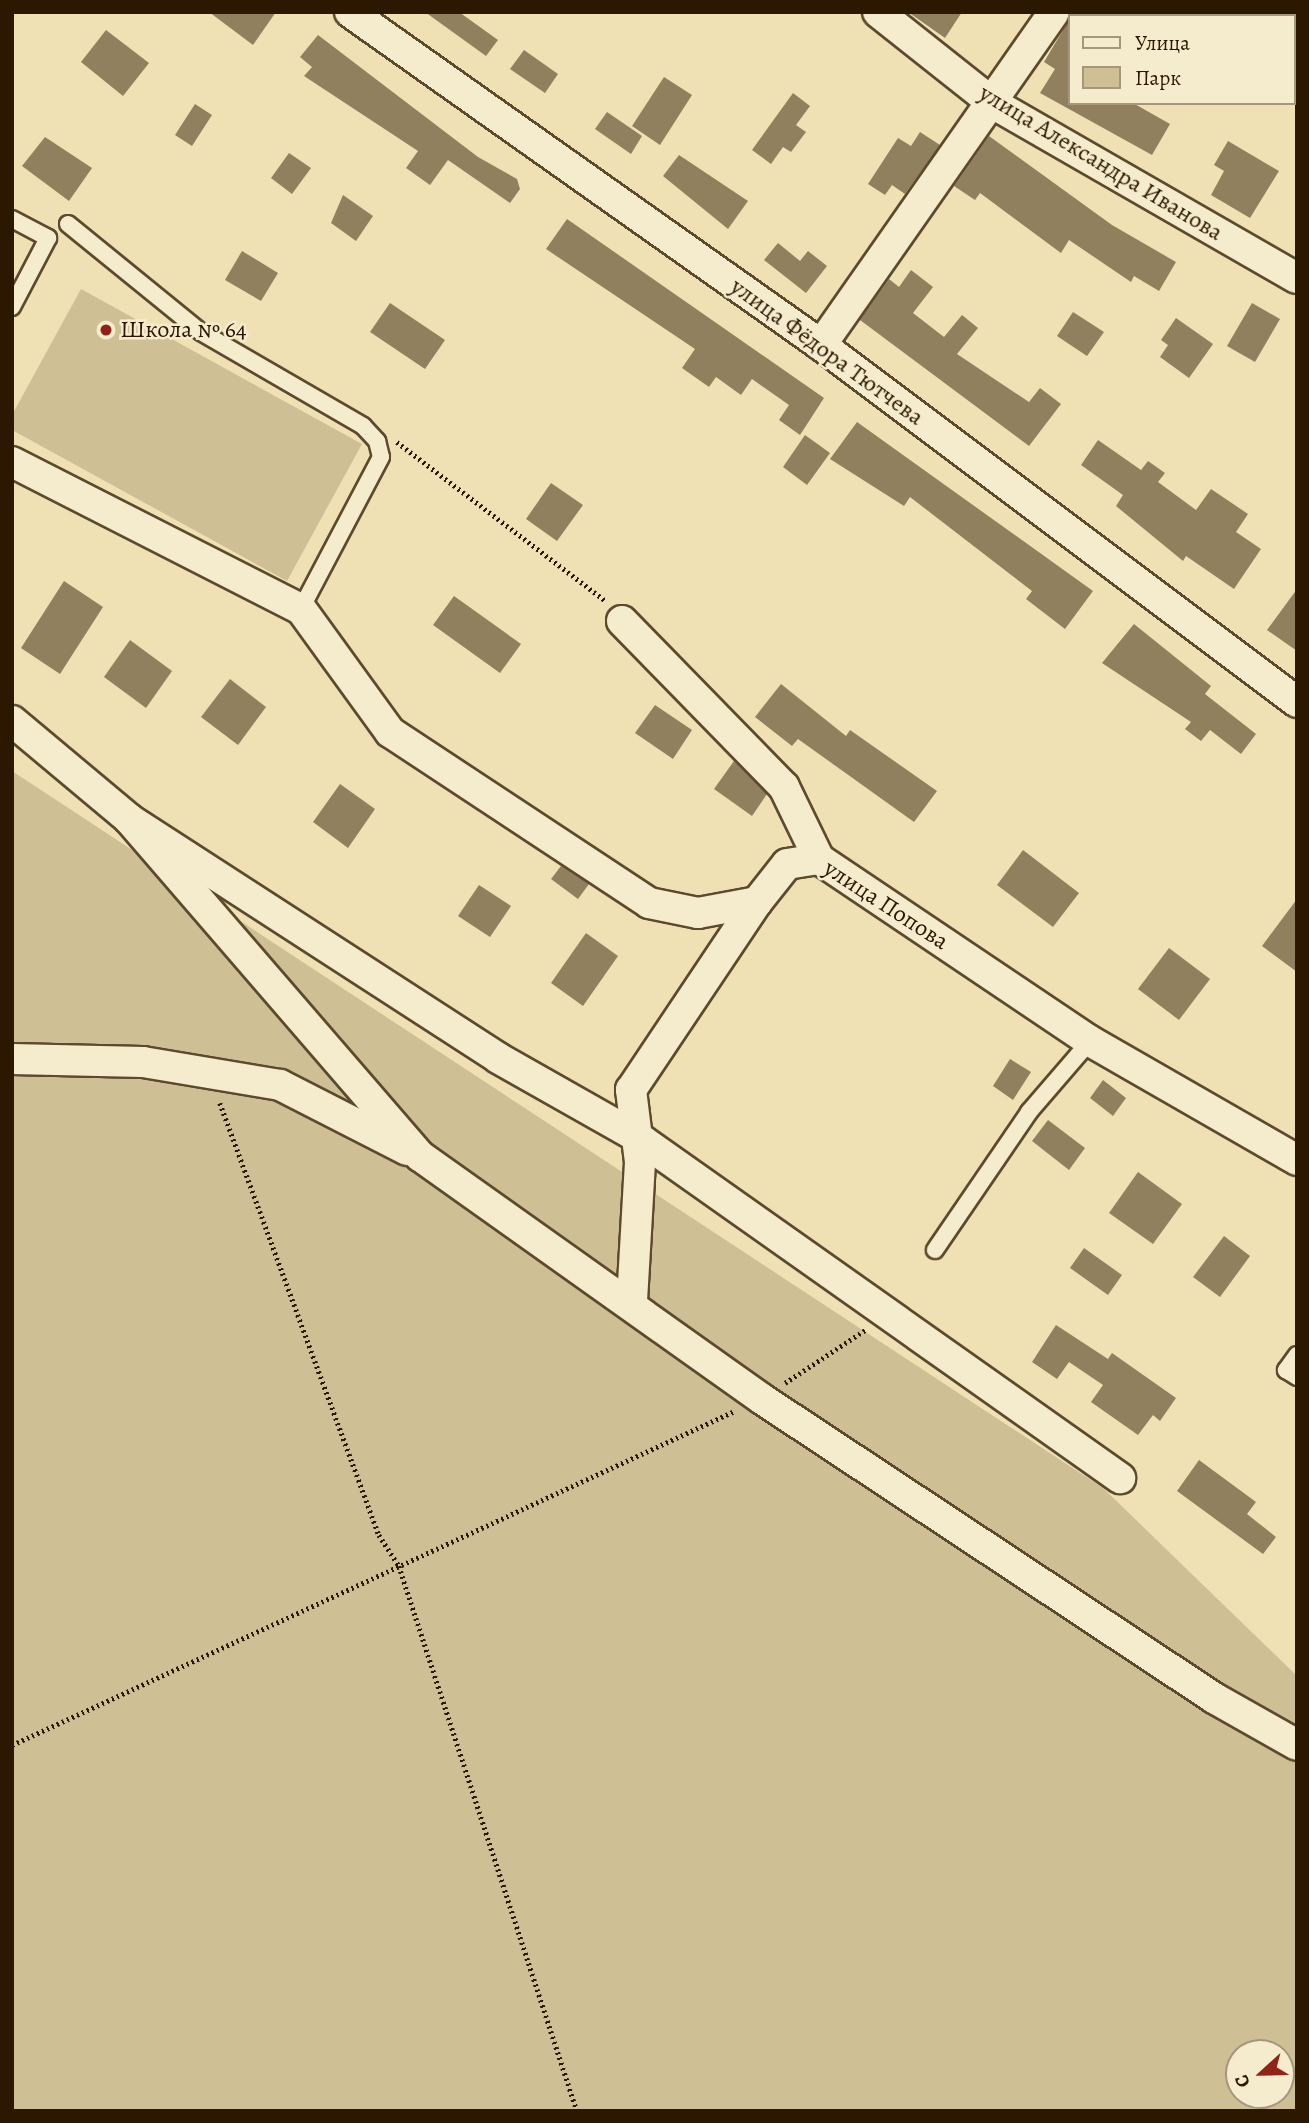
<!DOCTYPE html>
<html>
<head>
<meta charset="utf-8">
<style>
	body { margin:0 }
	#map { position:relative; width:1309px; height:2123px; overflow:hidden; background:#efe1b4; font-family:Alegreya,serif }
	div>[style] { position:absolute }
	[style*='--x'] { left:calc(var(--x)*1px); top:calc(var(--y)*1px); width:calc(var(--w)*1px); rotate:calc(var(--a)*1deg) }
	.green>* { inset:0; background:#cebf95 }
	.building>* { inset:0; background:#91805e }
	.path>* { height:4.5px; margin-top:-2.25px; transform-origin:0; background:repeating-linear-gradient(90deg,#2c1700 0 2px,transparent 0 5.5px) }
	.roads { filter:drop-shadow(2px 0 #5d4a2d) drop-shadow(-2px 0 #5d4a2d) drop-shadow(0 2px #5d4a2d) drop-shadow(0 -2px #5d4a2d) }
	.lane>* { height:16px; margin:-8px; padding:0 8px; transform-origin:8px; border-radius:8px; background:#f5ecce }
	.street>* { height:30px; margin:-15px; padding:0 15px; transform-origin:15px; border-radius:15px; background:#f5ecce }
	.dots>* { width:19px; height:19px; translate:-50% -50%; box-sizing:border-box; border:4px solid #f5ecce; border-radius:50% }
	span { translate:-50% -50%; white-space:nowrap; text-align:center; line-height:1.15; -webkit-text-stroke:5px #f5ecce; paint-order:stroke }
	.street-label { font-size:24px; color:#2c1700 }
	.poi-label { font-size:24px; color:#2c1700 }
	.left { translate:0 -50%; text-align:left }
	.frame { position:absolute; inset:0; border:14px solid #2c1700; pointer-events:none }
	.legend { position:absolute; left:1068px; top:14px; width:228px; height:91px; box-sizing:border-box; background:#f5ecce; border:2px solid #a5977c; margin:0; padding:9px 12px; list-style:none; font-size:21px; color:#2c1700 }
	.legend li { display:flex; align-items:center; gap:14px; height:35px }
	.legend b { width:35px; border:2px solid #a5977c }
	.north { position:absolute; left:1225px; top:2039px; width:70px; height:70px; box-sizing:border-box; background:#f5ecce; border:2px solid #a5977c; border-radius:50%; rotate:248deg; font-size:19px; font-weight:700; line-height:28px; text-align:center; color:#2c1700 }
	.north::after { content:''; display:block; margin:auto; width:24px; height:32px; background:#8f2418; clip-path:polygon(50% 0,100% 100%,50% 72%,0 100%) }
</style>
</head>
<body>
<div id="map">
	<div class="green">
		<div style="clip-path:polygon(81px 289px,362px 444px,287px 581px,12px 430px,12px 415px)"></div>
		<div style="clip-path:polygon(evenodd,12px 771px,1103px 1488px,1297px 1676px,1297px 2111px,12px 2111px,12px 771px,1239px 2053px,1281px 2053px,1281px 2095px,1239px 2095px,1239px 2053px)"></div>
	</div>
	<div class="building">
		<div style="clip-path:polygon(209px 12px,276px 12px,253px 45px)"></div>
		<div style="clip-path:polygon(425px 12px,459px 12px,498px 40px,486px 56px)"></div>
		<div style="clip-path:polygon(908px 12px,962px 12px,945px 38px)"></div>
		<div style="clip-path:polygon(1069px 20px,1069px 103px,1133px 103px,1170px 124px,1152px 155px,1040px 93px,1055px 69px,1044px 62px)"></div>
		<div style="clip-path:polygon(106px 30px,149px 63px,123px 96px,81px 62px)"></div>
		<div style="clip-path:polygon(318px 35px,478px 157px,517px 179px,520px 189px,510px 203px,448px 160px,430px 185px,406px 168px,418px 151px,304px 76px,312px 67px,300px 57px)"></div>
		<div style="clip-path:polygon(524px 50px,558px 74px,545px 93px,510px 69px)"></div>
		<div style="clip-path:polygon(664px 77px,692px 95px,660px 145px,632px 126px)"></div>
		<div style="clip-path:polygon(793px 93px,810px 106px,796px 125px,806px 132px,791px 152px,783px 147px,771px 164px,752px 150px)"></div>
		<div style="clip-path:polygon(195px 104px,212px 115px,192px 146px,175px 135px)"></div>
		<div style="clip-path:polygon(607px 112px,642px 136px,631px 154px,595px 129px)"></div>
		<div style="clip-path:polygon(920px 132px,940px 145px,905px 194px,892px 185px,885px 195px,868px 184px,898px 138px,911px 146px)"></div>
		<div style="clip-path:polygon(989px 136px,1112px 225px,1176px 262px,1159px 291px,1134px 276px,1131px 282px,1069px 240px,1061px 253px,980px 193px,975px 200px,954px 186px)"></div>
		<div style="clip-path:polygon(45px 137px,92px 168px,69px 201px,22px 166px)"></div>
		<div style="clip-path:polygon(1228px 141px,1279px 171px,1250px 218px,1211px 195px,1224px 171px,1214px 165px)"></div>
		<div style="clip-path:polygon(289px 153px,311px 168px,292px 194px,271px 178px)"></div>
		<div style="clip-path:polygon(679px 155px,748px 201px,728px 229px,663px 176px)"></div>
		<div style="clip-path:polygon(343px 195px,373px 216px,356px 241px,331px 223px)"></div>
		<div style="clip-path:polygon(567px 219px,824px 398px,800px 435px,779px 420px,789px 405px,752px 379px,741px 395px,716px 377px,709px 387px,682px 368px,695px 349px,546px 249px)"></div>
		<div style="clip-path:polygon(778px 243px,800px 261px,808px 251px,827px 266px,806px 293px,764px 260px)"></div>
		<div style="clip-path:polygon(242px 251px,278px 273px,261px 301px,225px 280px)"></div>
		<div style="clip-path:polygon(911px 270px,933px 287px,913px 313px,944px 337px,962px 315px,978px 328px,957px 354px,1029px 402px,1040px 388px,1061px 404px,1029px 446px,860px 320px,889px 279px,899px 287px)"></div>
		<div style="clip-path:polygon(390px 303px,445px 340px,425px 369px,370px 332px)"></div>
		<div style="clip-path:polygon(1252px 303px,1280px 319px,1255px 362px,1227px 346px)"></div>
		<div style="clip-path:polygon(1073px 312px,1104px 332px,1087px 356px,1057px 336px)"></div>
		<div style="clip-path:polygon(1176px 318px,1213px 344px,1189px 378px,1160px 357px,1168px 345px,1161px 340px)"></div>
		<div style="clip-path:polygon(857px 422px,1093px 591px,1065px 629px,1026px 599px,1032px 591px,910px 497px,904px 506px,830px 459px)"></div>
		<div style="clip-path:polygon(805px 435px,830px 453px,807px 485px,783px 467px)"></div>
		<div style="clip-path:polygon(1098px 440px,1141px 470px,1148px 461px,1165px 473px,1158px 482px,1196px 510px,1211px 489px,1248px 514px,1236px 532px,1261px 549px,1234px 589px,1186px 556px,1183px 561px,1116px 506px,1123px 495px,1081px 465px)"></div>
		<div style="clip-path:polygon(551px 483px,583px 505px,557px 541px,526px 519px)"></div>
		<div style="clip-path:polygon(64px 581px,103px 607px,60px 674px,21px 648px)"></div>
		<div style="clip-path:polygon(1297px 589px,1297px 651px,1267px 630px)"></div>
		<div style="clip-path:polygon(454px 596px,521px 644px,500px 673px,433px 625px)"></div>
		<div style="clip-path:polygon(1134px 624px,1211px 686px,1205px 694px,1256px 734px,1241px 754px,1210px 730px,1201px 741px,1185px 729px,1191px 722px,1102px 663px)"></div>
		<div style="clip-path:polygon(130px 640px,172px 671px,146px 708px,104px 677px)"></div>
		<div style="clip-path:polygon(230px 679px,266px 707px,238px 745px,201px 717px)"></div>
		<div style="clip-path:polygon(781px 684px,846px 736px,850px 730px,937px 791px,914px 822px,798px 739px,792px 746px,755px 717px)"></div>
		<div style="clip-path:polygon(655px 705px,692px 730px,673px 759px,635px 733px)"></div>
		<div style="clip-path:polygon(734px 761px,767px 794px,752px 816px,714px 789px)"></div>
		<div style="clip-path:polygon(340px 784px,375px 809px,348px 848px,313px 822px)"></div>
		<div style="clip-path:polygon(1023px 850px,1079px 893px,1053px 927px,997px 885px)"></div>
		<div style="clip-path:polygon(561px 866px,589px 884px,578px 899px,551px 879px)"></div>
		<div style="clip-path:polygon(479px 885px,511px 906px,490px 937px,458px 916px)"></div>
		<div style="clip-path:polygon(1297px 899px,1297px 972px,1262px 946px)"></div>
		<div style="clip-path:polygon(586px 933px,618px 956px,583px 1006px,551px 983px)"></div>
		<div style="clip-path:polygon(1169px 948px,1210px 979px,1179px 1020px,1138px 989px)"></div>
		<div style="clip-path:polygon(1010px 1059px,1031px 1072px,1013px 1100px,993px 1086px)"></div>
		<div style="clip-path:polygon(1103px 1080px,1126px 1098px,1113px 1116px,1090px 1098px)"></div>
		<div style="clip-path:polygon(1048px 1120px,1085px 1148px,1069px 1170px,1032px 1141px)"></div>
		<div style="clip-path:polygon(1138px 1172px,1182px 1204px,1153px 1244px,1109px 1213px)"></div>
		<div style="clip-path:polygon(1224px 1236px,1250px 1256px,1220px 1297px,1193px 1277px)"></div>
		<div style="clip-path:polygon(1084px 1248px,1122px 1275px,1108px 1295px,1070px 1268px)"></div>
		<div style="clip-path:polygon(1056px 1325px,1108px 1359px,1112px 1353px,1176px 1398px,1160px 1421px,1153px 1415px,1138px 1435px,1091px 1402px,1103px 1385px,1069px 1362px,1057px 1379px,1032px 1362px)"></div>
		<div style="clip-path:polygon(1199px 1460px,1256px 1502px,1247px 1514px,1276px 1537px,1263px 1554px,1177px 1491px)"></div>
	</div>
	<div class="path">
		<div style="--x:397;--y:442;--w:263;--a:37.3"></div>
		<div style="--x:220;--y:1103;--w:460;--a:69.8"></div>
		<div style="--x:379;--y:1535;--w:37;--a:57"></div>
		<div style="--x:399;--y:1566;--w:573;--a:71.91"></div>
		<div style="--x:785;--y:1383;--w:96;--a:-33.5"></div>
		<div style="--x:12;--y:1745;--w:796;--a:-24.8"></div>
	</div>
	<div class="roads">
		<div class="lane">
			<div style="--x:12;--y:219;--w:41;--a:27.8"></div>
			<div style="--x:48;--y:238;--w:78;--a:117.6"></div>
			<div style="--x:68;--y:224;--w:171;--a:39.1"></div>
			<div style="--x:201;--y:332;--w:187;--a:30.1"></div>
			<div style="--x:363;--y:426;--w:21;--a:47"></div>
			<div style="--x:377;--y:441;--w:16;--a:76"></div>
			<div style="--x:381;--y:457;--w:172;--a:117.8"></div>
			<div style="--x:935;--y:1250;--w:167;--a:-55.7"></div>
			<div style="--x:1029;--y:1112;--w:94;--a:-49.3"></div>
			<div style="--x:1297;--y:1355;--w:19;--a:126"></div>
			<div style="--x:1286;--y:1370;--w:13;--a:32"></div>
		</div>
		<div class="street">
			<div style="--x:350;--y:12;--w:577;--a:35.26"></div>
			<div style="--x:821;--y:345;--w:595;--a:36.87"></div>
			<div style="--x:878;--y:12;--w:148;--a:38.4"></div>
			<div style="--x:994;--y:104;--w:349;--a:29.9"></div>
			<div style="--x:821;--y:345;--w:406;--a:-55"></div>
			<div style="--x:12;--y:462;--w:324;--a:27"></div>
			<div style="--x:301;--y:609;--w:152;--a:54.1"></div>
			<div style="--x:390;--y:732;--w:310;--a:33.4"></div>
			<div style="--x:649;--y:903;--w:50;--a:11.5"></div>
			<div style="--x:698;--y:913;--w:60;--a:-10.6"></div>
			<div style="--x:757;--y:902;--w:48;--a:-51.7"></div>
			<div style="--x:787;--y:864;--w:32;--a:-9"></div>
			<div style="--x:819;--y:859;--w:326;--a:33.9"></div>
			<div style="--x:1090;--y:1041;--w:239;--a:29.9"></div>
			<div style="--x:622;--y:621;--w:232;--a:45.7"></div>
			<div style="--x:784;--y:787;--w:80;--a:64.1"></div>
			<div style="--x:12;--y:721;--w:153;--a:39.9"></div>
			<div style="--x:129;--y:819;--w:440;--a:32.9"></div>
			<div style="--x:498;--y:1058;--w:159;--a:29.5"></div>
			<div style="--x:636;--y:1136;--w:593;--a:35.25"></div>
			<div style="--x:129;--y:819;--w:445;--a:49.2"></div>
			<div style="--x:420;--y:1156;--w:420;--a:35.4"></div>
			<div style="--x:762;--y:1399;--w:542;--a:33.48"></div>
			<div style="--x:1214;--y:1698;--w:95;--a:29.5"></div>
			<div style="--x:12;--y:1059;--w:131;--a:1.3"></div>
			<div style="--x:143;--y:1062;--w:139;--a:9.5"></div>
			<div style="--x:280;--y:1085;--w:143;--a:27.1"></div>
			<div style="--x:632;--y:1301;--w:139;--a:-86.7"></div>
			<div style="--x:640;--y:1162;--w:73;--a:-97.1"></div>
			<div style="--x:631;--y:1090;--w:226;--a:-56.2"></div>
		</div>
	</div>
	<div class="dots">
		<div style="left:106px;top:330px;background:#8f2418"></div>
	</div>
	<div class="street-label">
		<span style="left:1101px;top:163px;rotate:31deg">улица Александра Иванова</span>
		<span style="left:827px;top:352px;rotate:36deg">улица Фёдора Тютчева</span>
		<span style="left:886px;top:905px;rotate:33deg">улица Попова</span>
	</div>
	<div class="poi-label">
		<span class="left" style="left:120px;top:330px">Школа № 64</span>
	</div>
	<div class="frame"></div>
	<ul class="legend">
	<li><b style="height:9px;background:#f5ecce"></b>Улица</li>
	<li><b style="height:19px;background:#cebf95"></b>Парк</li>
	</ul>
	<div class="north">С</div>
</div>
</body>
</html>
